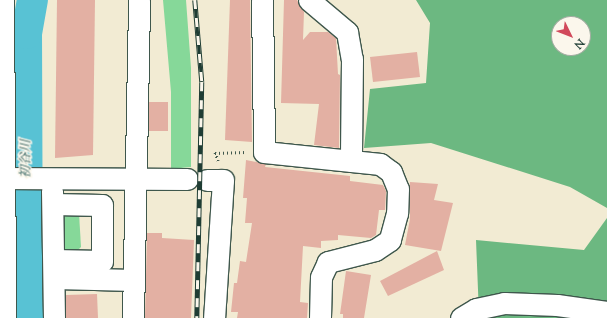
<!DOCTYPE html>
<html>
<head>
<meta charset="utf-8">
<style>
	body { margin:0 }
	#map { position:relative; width:607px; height:318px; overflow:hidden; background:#f2ebd3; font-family:"Sorts Mill Goudy","Noto Serif JP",serif }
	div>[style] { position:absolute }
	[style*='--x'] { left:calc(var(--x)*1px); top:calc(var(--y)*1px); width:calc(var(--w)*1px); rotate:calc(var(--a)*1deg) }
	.green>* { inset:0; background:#86d899 }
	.forest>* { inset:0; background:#6cb881 }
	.river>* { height:31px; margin:-15.5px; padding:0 15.5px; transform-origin:15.5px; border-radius:15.5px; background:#58c2d4 }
	.building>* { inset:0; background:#e3b0a3 }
	.path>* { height:2.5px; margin-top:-1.25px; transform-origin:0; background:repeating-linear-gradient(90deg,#3f574c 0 1px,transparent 0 4px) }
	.roads { filter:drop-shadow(1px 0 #3f574c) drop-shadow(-1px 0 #3f574c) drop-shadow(0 1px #3f574c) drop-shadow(0 -1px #3f574c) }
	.minor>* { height:21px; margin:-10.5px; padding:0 10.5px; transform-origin:10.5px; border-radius:10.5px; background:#fff }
	.rail>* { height:4.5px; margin-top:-2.25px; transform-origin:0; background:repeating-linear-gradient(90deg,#fbf7ec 0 9px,#1f3d34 0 18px); box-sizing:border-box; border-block:1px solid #1f3d34 }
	span { translate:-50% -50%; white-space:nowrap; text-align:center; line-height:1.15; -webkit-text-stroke:3px #fbf7ec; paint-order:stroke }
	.water-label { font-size:13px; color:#2d5e5c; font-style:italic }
	.north { position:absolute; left:551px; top:16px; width:40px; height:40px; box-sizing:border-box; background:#fbf7ec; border:1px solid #a3ada2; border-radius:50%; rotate:133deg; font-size:11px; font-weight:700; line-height:16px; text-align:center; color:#1f3d34 }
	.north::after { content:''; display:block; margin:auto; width:14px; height:18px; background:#d1495b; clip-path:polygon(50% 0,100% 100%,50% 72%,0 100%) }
</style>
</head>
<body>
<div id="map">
	<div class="green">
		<div style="clip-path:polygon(163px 0,186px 0,191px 68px,191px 167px,171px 169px,171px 92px)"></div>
		<div style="clip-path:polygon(79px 213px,81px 247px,77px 251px,63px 250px,62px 214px)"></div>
	</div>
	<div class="forest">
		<div style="clip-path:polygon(evenodd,416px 0,607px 0,607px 208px,570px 187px,431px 143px,364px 148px,370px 89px,426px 83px,430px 23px,416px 0,559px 24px,583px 24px,583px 48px,559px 48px,559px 24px)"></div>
		<div style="clip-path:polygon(607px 218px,607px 318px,475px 318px,479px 315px,476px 240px,584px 250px)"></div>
	</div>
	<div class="river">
		<div style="--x:27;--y:318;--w:285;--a:-90.2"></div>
		<div style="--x:26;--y:33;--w:34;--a:-80"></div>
	</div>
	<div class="building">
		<div style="clip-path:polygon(57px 0,95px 0,93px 155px,55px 158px)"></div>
		<div style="clip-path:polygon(230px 0,250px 0,252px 142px,225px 140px)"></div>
		<div style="clip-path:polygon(284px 0,297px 0,304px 12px,303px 40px,310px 32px,328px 32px,336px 38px,338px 74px,340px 75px,339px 148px,314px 145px,319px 104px,281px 103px)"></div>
		<div style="clip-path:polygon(417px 52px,420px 77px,373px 82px,370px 57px)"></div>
		<div style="clip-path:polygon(149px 102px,168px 102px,168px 131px,149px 131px)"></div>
		<div style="clip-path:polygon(246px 160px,266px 164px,265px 167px,350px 176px,350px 181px,383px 185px,386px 191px,385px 210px,379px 210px,376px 235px,371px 238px,338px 235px,338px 240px,321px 241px,321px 248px,303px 246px,300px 302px,308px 303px,307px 318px,237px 318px,238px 312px,231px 312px,234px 283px,237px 283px,240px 261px,246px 262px,252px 223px,245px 223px,247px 198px,243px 198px)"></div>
		<div style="clip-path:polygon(410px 182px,438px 184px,434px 200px,453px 203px,441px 251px,405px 245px,410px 219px)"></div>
		<div style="clip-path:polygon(147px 233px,162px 233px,162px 238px,194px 240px,191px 318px,145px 318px)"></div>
		<div style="clip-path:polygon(437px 251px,444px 270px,388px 296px,380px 281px)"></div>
		<div style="clip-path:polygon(346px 271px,371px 275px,364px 318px,343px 318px,343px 314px,340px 314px)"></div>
		<div style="clip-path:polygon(97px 294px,98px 318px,66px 318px,66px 295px)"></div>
	</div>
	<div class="path">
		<div style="--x:218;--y:161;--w:9;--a:-111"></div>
		<div style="--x:215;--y:153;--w:31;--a:-2"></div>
	</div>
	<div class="roads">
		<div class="minor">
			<div style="--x:3;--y:0;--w:318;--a:89.6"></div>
			<div style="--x:262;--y:0;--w:152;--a:89.2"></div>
			<div style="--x:264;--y:152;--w:117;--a:5.9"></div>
			<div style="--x:380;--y:164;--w:14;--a:36"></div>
			<div style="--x:391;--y:172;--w:18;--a:68"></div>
			<div style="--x:398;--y:189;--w:24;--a:92"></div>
			<div style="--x:397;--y:213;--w:28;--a:105"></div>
			<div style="--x:390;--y:240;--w:18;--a:146"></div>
			<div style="--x:375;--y:250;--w:49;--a:165.7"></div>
			<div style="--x:328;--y:262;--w:17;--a:115"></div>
			<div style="--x:321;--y:277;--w:41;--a:91.4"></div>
			<div style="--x:309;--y:0;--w:50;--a:40.1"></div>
			<div style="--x:347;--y:32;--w:27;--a:80"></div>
			<div style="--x:352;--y:59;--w:102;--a:90.6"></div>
			<div style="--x:0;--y:178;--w:187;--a:0.3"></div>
			<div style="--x:207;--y:180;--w:16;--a:0"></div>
			<div style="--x:223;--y:180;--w:138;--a:93.7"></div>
			<div style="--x:52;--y:191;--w:127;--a:89.1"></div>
			<div style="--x:53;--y:204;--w:49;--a:1.2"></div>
			<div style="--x:102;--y:205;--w:56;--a:90"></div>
			<div style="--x:102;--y:261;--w:48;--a:-178.8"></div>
			<div style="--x:55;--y:278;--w:78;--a:1.5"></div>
			<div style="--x:133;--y:318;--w:318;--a:-88.9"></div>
			<div style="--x:461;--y:318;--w:17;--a:-31"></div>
			<div style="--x:476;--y:309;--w:29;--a:-12"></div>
			<div style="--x:504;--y:303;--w:53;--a:2.2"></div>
			<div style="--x:557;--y:305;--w:50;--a:8"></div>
		</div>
	</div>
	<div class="rail">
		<div style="--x:195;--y:0;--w:82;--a:85.1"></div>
		<div style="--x:202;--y:82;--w:236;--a:91.2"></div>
	</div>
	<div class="water-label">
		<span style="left:27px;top:159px;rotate:-90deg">初谷川</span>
	</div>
	<div class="north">N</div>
</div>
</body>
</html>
